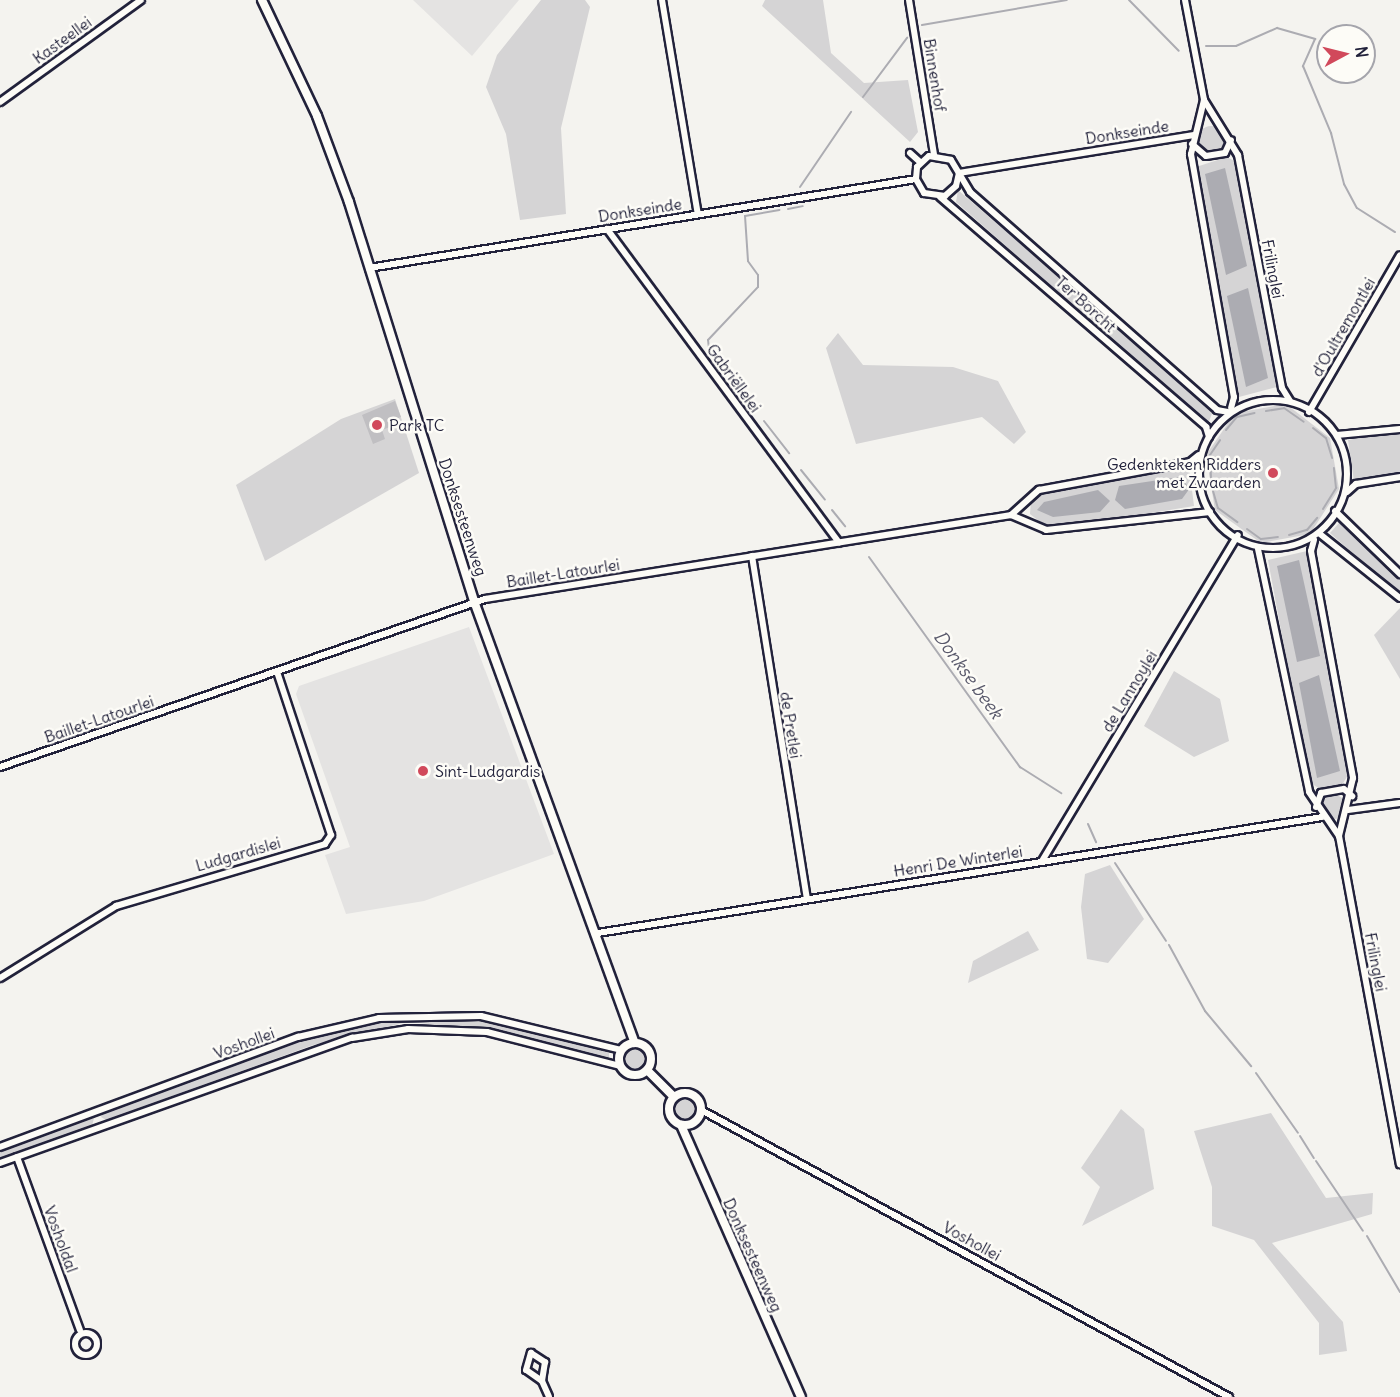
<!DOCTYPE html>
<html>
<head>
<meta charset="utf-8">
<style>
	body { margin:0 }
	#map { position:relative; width:1400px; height:1397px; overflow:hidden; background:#f4f3ef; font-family:Delius,sans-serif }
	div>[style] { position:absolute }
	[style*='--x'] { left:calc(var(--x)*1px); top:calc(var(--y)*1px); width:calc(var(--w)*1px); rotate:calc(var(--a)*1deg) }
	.built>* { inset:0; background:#e4e3e2 }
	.green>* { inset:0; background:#d5d4d5 }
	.round { border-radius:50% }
	.water>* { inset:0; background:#acacb2 }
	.stream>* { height:2px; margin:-1px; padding:0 1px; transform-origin:1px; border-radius:1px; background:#acacb2 }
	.building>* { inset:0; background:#c0bfc2 }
	.roads { filter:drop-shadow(2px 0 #22223b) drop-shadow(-2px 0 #22223b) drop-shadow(0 2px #22223b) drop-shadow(0 -2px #22223b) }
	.street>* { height:6px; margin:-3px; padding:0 3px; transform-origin:3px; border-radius:3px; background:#fdfcf7 }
	.street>.ring { margin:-3px; padding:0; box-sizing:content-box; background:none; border:6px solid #fdfcf7; border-radius:50% }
	.secondary>* { height:8px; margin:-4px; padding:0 4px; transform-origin:4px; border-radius:4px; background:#fdfcf7 }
	.secondary>.ring { margin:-4px; padding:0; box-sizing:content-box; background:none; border:8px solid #fdfcf7; border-radius:50% }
	.dots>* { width:16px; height:16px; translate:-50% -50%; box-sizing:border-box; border:3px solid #fdfcf7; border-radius:50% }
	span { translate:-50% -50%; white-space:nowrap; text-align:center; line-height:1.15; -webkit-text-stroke:5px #fdfcf7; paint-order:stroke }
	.street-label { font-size:16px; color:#22223b }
	.poi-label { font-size:16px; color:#22223b }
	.left { translate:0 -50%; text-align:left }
	.right { translate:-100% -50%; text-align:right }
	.water-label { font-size:18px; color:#59596b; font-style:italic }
	.north { position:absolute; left:1316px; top:24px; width:60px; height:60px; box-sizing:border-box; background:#fdfcf7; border:2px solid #a5a5ac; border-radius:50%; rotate:83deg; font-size:16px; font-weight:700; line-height:24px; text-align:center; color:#22223b }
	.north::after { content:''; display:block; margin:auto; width:21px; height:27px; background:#d1495b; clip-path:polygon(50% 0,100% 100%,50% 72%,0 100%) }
</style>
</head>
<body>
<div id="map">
	<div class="built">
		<div style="clip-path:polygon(413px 0,519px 0,472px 56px)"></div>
		<div style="clip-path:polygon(469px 627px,554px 854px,424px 901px,346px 914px,325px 855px,350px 847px,296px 694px,299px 686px)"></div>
	</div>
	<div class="green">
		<div style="clip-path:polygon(541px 0,585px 0,590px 7px,561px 128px,566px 214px,520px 220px,506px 134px,486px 87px,497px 55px)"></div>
		<div style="clip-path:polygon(765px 0,823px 0,831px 53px,864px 83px,908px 80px,918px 132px,910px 142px,762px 6px)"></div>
		<div class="round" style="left:1198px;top:126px;width:26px;height:26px"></div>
		<div style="clip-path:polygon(1227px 157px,1236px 162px,1277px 387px,1239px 397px,1196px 167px)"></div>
		<div style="clip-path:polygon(958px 190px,1213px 411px,1208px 424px,956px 202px)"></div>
		<div style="clip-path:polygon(838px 333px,863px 365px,953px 367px,998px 381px,1026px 432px,1014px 444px,982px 417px,856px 444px,826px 348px)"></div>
		<div style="clip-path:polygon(395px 399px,419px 473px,265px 561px,236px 485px,341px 419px)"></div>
		<div style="clip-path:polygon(1286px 404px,1330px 438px,1339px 489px,1310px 534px,1261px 543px,1215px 510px,1206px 455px,1235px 413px)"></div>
		<div style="clip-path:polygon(1400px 431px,1400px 474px,1354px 481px,1348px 440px)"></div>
		<div style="clip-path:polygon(1189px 466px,1194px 506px,1084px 524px,1045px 526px,1030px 514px,1031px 501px,1040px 494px)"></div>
		<div style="clip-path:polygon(1339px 523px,1400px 578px,1400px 595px,1330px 533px)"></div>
		<div style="clip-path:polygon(1307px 551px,1348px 775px,1342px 785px,1320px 789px,1309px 782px,1268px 560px)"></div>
		<div style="clip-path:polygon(1400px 608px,1400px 679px,1374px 635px)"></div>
		<div style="clip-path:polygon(1174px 671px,1220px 699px,1229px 741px,1194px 757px,1144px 726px)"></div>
		<div class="round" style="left:1322px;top:795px;width:24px;height:24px"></div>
		<div style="clip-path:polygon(1110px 865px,1144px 919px,1108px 963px,1087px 959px,1081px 907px,1085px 874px)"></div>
		<div style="clip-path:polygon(1028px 931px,1039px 950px,968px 983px,973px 961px)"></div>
		<div style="clip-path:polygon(469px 1018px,571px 1039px,609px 1053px,609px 1063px,517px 1034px,411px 1022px)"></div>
		<div style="clip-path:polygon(386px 1020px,403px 1023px,313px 1045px,106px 1120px,101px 1117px,103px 1112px,321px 1033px)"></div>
		<div class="round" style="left:623px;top:1047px;width:24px;height:24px"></div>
		<div class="round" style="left:673px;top:1097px;width:24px;height:24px"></div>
		<div style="clip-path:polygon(1121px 1109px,1144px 1129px,1154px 1189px,1082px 1226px,1100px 1187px,1081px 1168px)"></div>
		<div style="clip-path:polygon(1271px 1113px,1326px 1198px,1373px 1193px,1372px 1214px,1272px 1243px,1343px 1322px,1347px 1351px,1319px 1355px,1319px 1323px,1254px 1240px,1212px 1226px,1212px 1187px,1194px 1131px)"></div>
		<div style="clip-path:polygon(94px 1118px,92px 1126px,0 1160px,0 1150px)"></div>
	</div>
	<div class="water">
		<div style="clip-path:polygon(1225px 168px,1247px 266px,1226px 275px,1205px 174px)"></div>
		<div style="clip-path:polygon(1248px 288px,1268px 378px,1246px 387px,1227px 296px)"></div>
		<div style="clip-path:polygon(1179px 477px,1190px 488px,1182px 499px,1125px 509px,1115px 500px,1119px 486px)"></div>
		<div style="clip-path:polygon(1098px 490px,1110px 501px,1100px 512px,1053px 517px,1037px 510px,1044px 502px)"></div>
		<div style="clip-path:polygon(1299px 560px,1320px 656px,1297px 662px,1277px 566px)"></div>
		<div style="clip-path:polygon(1319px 675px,1340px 771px,1317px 778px,1299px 683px)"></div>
	</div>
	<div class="stream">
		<div style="--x:1129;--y:0;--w:71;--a:45.6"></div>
		<div style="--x:922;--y:25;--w:147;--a:-9.8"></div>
		<div style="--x:1206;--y:46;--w:30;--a:0"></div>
		<div style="--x:1236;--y:46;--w:45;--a:-23.7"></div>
		<div style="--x:1277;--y:28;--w:40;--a:16"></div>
		<div style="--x:1315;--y:39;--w:30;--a:114"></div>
		<div style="--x:1303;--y:66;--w:73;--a:67.3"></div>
		<div style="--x:1331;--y:133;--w:53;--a:75.7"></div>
		<div style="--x:1344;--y:184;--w:27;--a:62"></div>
		<div style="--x:1357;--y:208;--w:45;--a:32.3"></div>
		<div style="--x:863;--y:97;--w:74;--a:-53.3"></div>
		<div style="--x:800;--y:187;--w:91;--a:-55.8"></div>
		<div style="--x:788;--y:209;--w:15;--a:-11"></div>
		<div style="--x:735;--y:378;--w:39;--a:-132"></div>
		<div style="--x:709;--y:349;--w:9;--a:-96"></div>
		<div style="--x:708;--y:340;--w:73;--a:-46.7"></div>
		<div style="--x:758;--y:287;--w:12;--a:-90"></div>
		<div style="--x:758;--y:275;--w:17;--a:-126"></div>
		<div style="--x:748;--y:261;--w:45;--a:-93.8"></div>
		<div style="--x:745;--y:216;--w:35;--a:-10"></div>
		<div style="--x:746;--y:395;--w:12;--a:59"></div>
		<div style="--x:1266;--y:411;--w:18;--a:-9"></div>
		<div style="--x:1284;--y:408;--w:24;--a:35"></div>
		<div style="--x:764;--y:421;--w:41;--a:52"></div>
		<div style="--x:1313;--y:428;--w:16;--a:38"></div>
		<div style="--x:1326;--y:438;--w:21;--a:73"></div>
		<div style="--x:1226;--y:430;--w:17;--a:-50"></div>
		<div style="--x:1237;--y:417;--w:18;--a:-13"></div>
		<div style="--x:801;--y:470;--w:38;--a:51"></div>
		<div style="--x:1211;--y:479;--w:24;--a:-92"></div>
		<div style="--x:1210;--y:455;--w:18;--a:-56"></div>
		<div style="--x:1213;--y:491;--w:18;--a:74"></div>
		<div style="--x:1218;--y:508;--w:24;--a:36"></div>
		<div style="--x:1323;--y:509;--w:25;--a:-58"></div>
		<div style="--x:1336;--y:488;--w:20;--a:-96"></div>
		<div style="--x:832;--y:510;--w:21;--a:51"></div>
		<div style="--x:1247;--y:529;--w:17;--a:36"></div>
		<div style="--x:1261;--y:539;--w:17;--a:-7"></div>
		<div style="--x:1289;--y:535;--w:19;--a:-16"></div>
		<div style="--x:1307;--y:530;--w:16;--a:-50"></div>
		<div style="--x:869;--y:557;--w:259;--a:54.3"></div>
		<div style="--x:1020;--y:767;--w:49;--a:32.4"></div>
		<div style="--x:1088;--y:824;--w:20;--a:66"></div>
		<div style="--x:1115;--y:863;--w:93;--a:56.8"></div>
		<div style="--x:1169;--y:945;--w:75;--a:61.4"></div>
		<div style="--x:1205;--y:1011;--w:72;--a:50.1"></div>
		<div style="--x:1256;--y:1073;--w:73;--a:55"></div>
		<div style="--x:1300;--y:1136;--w:26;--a:58"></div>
		<div style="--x:1316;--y:1161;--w:84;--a:56.1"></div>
		<div style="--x:1367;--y:1236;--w:65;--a:59.5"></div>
	</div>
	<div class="building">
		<div style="clip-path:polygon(395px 401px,401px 417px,388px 422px,390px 427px,382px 430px,385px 439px,373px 444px,362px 415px)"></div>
	</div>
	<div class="roads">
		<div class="street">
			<div style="--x:662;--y:0;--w:217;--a:80.5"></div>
			<div style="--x:909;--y:0;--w:157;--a:80.8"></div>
			<div style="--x:1185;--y:0;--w:102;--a:79.2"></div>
			<div style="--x:1204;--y:100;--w:65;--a:58.3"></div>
			<div style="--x:1238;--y:155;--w:237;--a:79.3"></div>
			<div style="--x:1282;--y:388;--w:15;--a:58"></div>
			<div style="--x:1204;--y:100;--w:56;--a:103.5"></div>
			<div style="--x:1191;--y:154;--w:247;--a:80"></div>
			<div style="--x:1234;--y:397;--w:11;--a:105"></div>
			<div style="--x:0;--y:102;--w:174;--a:-35.9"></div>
			<div style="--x:1192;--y:144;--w:18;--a:41"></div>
			<div style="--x:1206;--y:156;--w:19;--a:-9"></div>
			<div style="--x:1225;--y:153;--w:14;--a:-65"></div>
			<div style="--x:910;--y:153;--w:13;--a:42"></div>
			<div style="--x:959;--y:173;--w:13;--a:103"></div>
			<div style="--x:956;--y:186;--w:15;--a:138"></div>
			<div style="--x:945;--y:196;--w:21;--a:-172"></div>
			<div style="--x:924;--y:193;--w:16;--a:-120"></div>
			<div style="--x:916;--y:179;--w:12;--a:-85"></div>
			<div style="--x:917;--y:167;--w:16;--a:-43"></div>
			<div style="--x:929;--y:156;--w:22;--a:10"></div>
			<div style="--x:951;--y:160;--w:37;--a:59"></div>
			<div style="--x:970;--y:192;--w:329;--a:41.4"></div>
			<div style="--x:1217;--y:410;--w:11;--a:10"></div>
			<div style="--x:959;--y:173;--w:238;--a:-9.2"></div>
			<div style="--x:940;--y:197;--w:352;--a:40.8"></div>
			<div style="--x:1206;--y:427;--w:10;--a:73"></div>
			<div style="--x:607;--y:229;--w:390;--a:53.5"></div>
			<div style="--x:369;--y:268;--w:554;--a:-9.24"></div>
			<div class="ring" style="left:1199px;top:400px;width:142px;height:142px"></div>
			<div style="--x:1309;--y:412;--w:181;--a:-59.9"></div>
			<div style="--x:1337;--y:435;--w:63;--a:-5.4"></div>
			<div style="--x:1347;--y:492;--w:12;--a:-42"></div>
			<div style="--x:1356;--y:484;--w:45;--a:-9"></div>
			<div style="--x:1335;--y:511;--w:91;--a:44.1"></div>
			<div style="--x:1011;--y:515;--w:38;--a:-42"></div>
			<div style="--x:1039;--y:490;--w:154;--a:-10.5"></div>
			<div style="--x:1190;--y:462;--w:11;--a:-38"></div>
			<div style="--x:1320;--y:534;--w:102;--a:38.7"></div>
			<div style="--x:1314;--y:540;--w:11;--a:105"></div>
			<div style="--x:1311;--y:551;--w:231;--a:79.5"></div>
			<div style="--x:1353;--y:778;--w:60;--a:103.6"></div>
			<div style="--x:1258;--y:549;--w:248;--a:78.1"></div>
			<div style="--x:1309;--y:792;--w:53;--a:55.7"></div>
			<div style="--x:1339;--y:836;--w:334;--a:79.5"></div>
			<div style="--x:752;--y:556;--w:347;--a:80.9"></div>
			<div style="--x:0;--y:767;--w:513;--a:-19.11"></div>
			<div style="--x:485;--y:599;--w:533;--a:-9.07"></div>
			<div style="--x:1011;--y:515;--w:38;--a:23"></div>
			<div style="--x:1046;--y:530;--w:165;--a:-6.3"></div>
			<div style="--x:1316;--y:807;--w:15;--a:-70"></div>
			<div style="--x:1321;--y:793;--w:23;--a:-10"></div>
			<div style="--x:1344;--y:789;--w:11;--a:41"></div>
			<div style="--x:1348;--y:810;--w:52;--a:-7.7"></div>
			<div style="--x:1042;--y:861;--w:380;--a:-59"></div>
			<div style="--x:598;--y:933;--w:733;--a:-9.1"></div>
			<div style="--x:0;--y:978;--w:137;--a:-31.8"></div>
			<div style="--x:116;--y:906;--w:218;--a:-16.5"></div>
			<div style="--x:325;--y:844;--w:11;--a:-56"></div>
			<div style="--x:331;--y:835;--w:172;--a:-108.3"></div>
			<div style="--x:701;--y:1110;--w:601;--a:28.53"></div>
			<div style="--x:0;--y:1147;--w:318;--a:-20.3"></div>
			<div style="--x:298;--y:1037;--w:83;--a:-13.2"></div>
			<div style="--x:379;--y:1018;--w:102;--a:-1.1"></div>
			<div style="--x:481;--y:1016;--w:145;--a:13.6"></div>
			<div style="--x:17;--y:1157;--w:184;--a:70"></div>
			<div style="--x:0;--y:1163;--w:374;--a:-19.6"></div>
			<div style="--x:352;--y:1038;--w:57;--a:-9.1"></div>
			<div style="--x:408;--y:1029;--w:79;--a:2.2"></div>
			<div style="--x:487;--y:1032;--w:137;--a:14.3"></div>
			<div class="ring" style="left:75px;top:1333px;width:16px;height:16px"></div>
			<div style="--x:542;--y:1381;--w:19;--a:-145"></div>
			<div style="--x:526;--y:1370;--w:18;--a:-74"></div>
			<div style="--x:531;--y:1353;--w:17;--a:33"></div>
			<div style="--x:545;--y:1362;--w:19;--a:99"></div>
			<div style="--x:542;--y:1381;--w:17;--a:66"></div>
		</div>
		<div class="secondary">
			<div style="--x:262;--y:0;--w:128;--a:64.6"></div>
			<div style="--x:317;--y:116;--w:92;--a:69.6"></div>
			<div style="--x:349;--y:202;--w:421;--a:72.6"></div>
			<div style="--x:475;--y:604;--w:467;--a:70"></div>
			<div class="ring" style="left:619px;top:1043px;width:24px;height:24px"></div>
			<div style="--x:647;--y:1070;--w:38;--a:45"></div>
			<div class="ring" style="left:669px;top:1093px;width:24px;height:24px"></div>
			<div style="--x:681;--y:1125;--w:297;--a:66.2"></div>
		</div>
	</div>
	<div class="dots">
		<div style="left:377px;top:425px;background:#d1495b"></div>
		<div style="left:1273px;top:473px;background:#d1495b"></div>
		<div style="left:423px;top:771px;background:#d1495b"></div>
	</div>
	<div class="street-label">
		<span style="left:62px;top:40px;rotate:-36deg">Kasteellei</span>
		<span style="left:935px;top:75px;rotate:81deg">Binnenhof</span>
		<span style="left:1127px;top:132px;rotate:-9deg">Donkseinde</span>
		<span style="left:640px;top:210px;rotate:-9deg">Donkseinde</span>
		<span style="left:1273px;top:269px;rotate:79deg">Frilinglei</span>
		<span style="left:1086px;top:304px;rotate:42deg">Ter Borcht</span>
		<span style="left:1343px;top:327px;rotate:-60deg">d'Oultremontlei</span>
		<span style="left:734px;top:378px;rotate:54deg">Gabriëllelei</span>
		<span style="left:463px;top:517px;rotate:72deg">Donksesteenweg</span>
		<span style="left:563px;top:573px;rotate:-9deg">Baillet-Latourlei</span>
		<span style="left:1129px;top:691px;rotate:-59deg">de Lannoylei</span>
		<span style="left:99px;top:719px;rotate:-19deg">Baillet-Latourlei</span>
		<span style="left:791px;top:725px;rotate:81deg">de Pretlei</span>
		<span style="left:238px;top:854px;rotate:-16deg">Ludgardislei</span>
		<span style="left:958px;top:861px;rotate:-9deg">Henri De Winterlei</span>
		<span style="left:1376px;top:962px;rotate:79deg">Frilinglei</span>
		<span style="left:244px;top:1043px;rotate:-20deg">Voshollei</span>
		<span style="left:61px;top:1239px;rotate:70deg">Vosholdal</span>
		<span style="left:972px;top:1241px;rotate:29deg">Voshollei</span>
		<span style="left:753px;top:1255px;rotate:66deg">Donksesteenweg</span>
	</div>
	<div class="poi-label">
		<span class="left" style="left:389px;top:425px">Park TC</span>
		<span class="right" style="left:1261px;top:473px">Gedenkteken Ridders<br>met Zwaarden</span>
		<span class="left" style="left:435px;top:771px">Sint-Ludgardis</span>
	</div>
	<div class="water-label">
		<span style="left:968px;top:675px;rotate:54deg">Donkse beek</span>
	</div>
	<div class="north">N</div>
</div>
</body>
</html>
